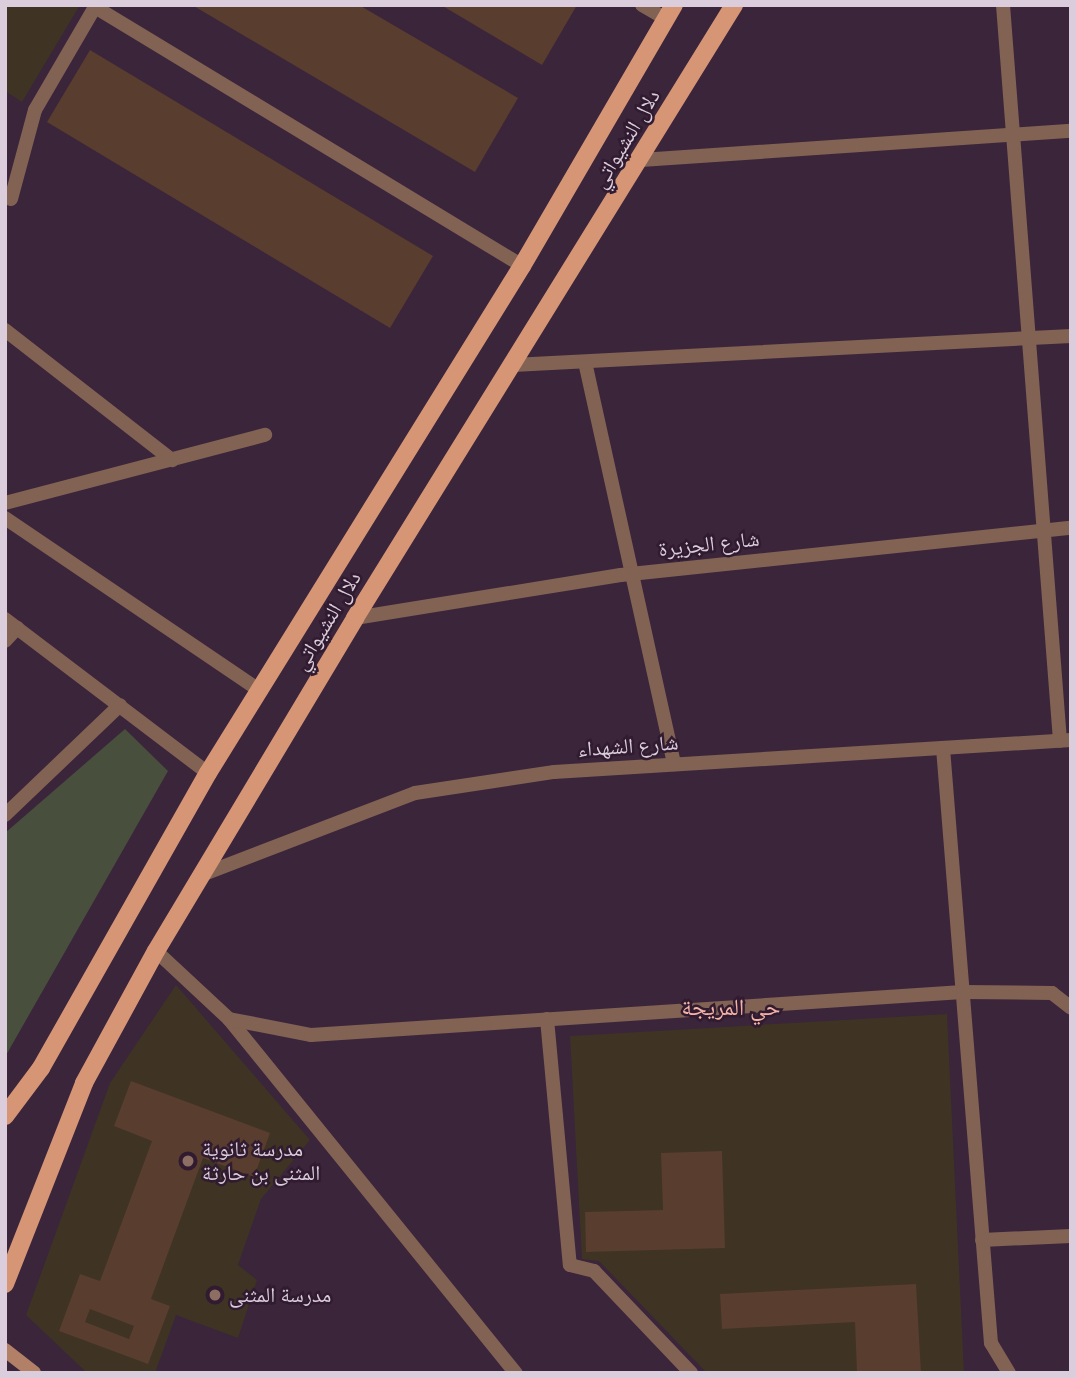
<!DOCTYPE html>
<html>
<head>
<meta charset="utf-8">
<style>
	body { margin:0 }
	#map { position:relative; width:1076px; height:1378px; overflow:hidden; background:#3a253b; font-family:"Times New Roman","Noto Naskh Arabic",serif }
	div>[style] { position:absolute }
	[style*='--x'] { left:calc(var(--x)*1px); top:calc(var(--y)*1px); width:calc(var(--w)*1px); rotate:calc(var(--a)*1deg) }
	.education>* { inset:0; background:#3f3324 }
	.green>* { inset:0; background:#484f3d }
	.building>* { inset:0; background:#593d2e }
	.street>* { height:14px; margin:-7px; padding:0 7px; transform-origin:7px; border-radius:7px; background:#826253 }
	.secondary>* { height:14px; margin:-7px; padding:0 7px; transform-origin:7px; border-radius:7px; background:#b27f67 }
	.primary>* { height:18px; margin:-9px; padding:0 9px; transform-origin:9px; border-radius:9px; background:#d69575 }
	.dots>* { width:19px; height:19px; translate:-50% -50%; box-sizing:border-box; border:4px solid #301b30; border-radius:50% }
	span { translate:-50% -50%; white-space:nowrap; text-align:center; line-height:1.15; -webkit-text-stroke:5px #301b30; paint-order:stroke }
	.street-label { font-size:21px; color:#dbcddb }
	.poi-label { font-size:21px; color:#dbcddb }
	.left { translate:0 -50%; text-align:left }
	.neighbourhood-label { font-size:23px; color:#f5b3a7 }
	.frame { position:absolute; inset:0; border:7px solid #dbcddb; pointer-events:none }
</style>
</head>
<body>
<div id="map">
	<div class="education">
		<div style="clip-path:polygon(5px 5px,80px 5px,22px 102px,5px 91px)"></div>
		<div style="clip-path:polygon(176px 985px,310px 1140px,261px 1199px,238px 1265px,257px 1280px,238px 1338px,176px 1315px,155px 1373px,87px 1373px,26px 1315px,110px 1083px)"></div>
		<div style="clip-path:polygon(947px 1014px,964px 1373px,707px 1373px,599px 1261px,582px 1259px,570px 1036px)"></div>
	</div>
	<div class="green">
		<div style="clip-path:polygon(125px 729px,168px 771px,5px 1057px,5px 833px)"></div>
	</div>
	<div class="building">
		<div style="clip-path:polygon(192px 5px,359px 5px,518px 98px,475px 172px)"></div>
		<div style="clip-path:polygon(441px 5px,577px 5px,542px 65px)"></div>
		<div style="clip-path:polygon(90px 50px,433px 256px,390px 328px,47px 122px)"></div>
		<div style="clip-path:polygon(evenodd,131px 1081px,270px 1133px,254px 1177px,203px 1158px,151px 1299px,170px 1306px,148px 1364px,59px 1331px,80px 1274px,100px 1281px,152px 1141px,114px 1126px,131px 1081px,90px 1309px,134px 1326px,129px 1339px,85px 1322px,90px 1309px)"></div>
		<div style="clip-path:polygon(722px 1151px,725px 1248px,586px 1252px,585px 1212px,663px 1210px,661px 1153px)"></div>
		<div style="clip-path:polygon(916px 1284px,921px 1373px,857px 1373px,855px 1322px,722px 1329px,720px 1294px)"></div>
	</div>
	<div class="street">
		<div style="--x:642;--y:5;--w:28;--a:30"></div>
		<div style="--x:1003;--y:5;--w:738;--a:85.57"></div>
		<div style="--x:95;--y:7;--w:499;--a:31.2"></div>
		<div style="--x:641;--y:160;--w:431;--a:-3.9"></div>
		<div style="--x:11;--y:199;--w:92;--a:-74.9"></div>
		<div style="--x:35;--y:110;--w:121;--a:-59.8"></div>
		<div style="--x:5;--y:330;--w:212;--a:37.9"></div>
		<div style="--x:585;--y:362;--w:412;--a:77.5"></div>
		<div style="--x:513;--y:365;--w:559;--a:-2.98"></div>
		<div style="--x:5;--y:503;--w:269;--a:-14.7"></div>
		<div style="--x:5;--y:518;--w:307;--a:34.1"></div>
		<div style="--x:355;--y:618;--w:269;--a:-9.2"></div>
		<div style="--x:621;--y:575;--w:452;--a:-6"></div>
		<div style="--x:5;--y:619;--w:255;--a:37.2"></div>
		<div style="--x:5;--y:641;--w:18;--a:-47"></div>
		<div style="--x:943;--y:748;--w:597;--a:85.39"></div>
		<div style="--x:991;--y:1343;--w:35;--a:59"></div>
		<div style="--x:5;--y:815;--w:159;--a:-43.7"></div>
		<div style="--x:204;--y:874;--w:226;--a:-21"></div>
		<div style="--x:415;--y:793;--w:141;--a:-8.6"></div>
		<div style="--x:554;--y:772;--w:518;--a:-3.54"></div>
		<div style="--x:156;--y:951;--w:100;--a:43"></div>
		<div style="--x:229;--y:1019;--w:456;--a:51"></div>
		<div style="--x:229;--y:1019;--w:84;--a:11"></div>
		<div style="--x:311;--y:1035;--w:653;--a:-3.77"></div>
		<div style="--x:963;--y:992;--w:89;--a:0.6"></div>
		<div style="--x:1052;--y:993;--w:24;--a:38"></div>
		<div style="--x:547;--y:1019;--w:247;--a:84.7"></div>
		<div style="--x:570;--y:1265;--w:25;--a:14"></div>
		<div style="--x:594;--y:1271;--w:141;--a:46.4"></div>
		<div style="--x:982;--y:1240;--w:89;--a:-2.6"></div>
	</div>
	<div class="secondary">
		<div style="--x:5;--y:1350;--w:37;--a:38"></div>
	</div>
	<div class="primary">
		<div style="--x:5;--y:1116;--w:60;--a:-53.1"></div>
		<div style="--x:41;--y:1068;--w:339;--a:-60.5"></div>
		<div style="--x:208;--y:773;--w:596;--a:-58.23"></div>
		<div style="--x:522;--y:266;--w:302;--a:-59.8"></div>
		<div style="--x:5;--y:1284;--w:216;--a:-68.5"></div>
		<div style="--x:84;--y:1083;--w:150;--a:-61.4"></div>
		<div style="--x:156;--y:951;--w:388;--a:-59.1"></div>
		<div style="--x:355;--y:618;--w:721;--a:-58.27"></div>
	</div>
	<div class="dots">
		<div style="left:188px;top:1161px;background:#8d6e63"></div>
		<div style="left:215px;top:1295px;background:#8d6e63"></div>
	</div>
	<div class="street-label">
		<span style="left:626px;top:139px;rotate:-59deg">دلال النشيواتي</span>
		<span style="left:709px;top:544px;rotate:-6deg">شارع الجزيرة</span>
		<span style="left:327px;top:621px;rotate:-59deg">دلال النشيواتي</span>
		<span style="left:628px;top:746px;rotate:-4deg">شارع الشهداء</span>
	</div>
	<div class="poi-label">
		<span class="left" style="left:202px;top:1161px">مدرسة ثانوية<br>المثنى بن حارثة</span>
		<span class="left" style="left:229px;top:1295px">مدرسة المثنى</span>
	</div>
	<div class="neighbourhood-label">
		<span style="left:731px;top:1008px">حي المريجة</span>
	</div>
	<div class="frame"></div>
</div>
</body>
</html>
